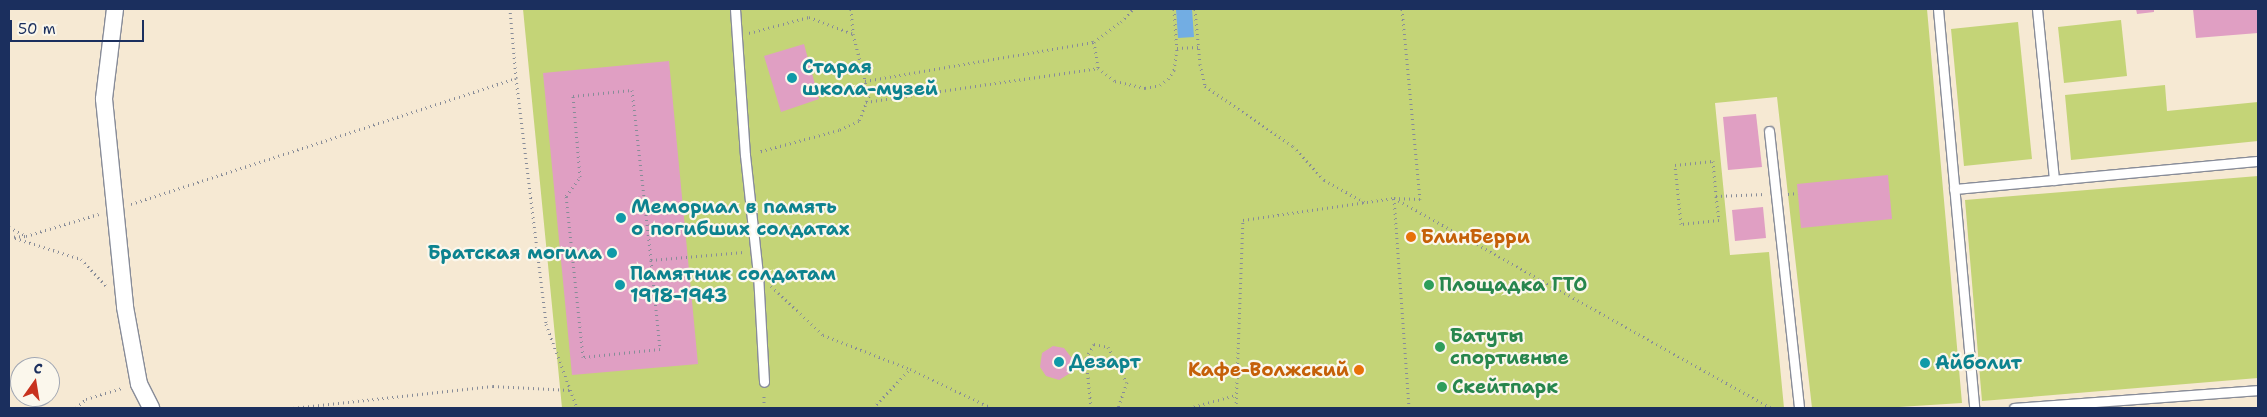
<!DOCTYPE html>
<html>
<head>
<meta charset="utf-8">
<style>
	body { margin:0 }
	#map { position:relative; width:2267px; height:417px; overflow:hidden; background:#f6e9d3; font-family:"Shantell Sans",sans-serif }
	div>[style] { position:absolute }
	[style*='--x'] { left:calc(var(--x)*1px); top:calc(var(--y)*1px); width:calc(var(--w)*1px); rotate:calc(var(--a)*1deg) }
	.green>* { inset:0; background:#c4d477 }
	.water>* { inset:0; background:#72ade3 }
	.building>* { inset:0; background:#e09fc3 }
	.path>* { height:3px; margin-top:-1.5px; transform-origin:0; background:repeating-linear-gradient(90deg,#888c98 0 1px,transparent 0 5px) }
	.roads { filter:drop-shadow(1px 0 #888c98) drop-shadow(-1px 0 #888c98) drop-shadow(0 1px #888c98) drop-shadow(0 -1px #888c98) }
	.lane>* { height:9px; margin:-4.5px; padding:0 4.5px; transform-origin:4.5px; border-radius:4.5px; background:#fff }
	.street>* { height:16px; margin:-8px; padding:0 8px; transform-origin:8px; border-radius:8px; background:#fff }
	.dots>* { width:14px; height:14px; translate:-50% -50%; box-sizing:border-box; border:2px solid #fbf7ec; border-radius:50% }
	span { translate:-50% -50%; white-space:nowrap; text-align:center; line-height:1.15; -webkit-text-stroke:4.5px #fbf7ec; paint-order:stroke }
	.culture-label { font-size:19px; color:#0d838f; font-weight:700 }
	.left { translate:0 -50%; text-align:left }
	.right { translate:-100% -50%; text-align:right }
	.food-label { font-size:19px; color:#c56008; font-weight:700 }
	.leisure-label { font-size:19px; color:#27864d; font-weight:700 }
	.frame { position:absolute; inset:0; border:10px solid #1b2f5e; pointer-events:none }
	.north { position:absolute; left:10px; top:357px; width:50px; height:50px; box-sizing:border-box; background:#fbf7ec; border:1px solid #a1a7b3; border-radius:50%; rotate:13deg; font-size:14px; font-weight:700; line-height:20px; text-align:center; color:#1b2f5e }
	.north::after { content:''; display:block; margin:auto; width:18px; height:22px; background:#c8321e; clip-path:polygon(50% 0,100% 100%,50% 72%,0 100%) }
	.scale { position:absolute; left:10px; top:20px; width:134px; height:22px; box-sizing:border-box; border:2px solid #1b2f5e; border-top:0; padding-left:6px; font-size:15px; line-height:18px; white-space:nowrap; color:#1b2f5e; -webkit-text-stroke:4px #fbf7ec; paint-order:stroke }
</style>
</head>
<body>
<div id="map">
	<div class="green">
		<div style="clip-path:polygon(523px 9px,1927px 9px,1962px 403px,1883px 408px,1812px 408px,1777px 97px,1715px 103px,1730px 255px,1769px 252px,1784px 408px,562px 408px)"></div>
		<div style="clip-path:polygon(2121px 20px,2127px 76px,2064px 83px,2058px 27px)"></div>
		<div style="clip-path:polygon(2018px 22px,2032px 159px,1964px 166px,1951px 29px)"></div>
		<div style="clip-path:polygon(2165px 85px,2167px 111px,2258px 102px,2258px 141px,2071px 160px,2065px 95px)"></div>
		<div style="clip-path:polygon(2258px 176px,2258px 378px,1982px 401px,1965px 200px)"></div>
	</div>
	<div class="water">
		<div style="clip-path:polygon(1176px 9px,1192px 9px,1194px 37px,1178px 38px)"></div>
	</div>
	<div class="building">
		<div style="clip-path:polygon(2136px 9px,2154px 9px,2154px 12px,2137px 14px)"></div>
		<div style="clip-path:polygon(2193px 9px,2258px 9px,2258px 33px,2196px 38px)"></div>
		<div style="clip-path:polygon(804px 44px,819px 99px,781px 112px,764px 56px)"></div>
		<div style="clip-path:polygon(669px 61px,698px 364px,572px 375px,543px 73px)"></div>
		<div style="clip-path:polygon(1756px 114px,1762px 167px,1728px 170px,1723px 117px)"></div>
		<div style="clip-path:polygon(1888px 175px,1892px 219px,1801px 228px,1797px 184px)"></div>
		<div style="clip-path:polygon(1763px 207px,1766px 238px,1735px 241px,1732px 210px)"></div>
		<div style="clip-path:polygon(1053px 346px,1064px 348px,1071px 357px,1077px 356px,1078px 364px,1072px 365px,1072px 372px,1059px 380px,1046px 376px,1040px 367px,1042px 353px)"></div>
	</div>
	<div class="path">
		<div style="--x:851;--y:9;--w:25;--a:85"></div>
		<div style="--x:1174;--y:9;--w:39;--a:86"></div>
		<div style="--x:1177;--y:48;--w:21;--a:-3"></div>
		<div style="--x:1195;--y:9;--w:55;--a:84.8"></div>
		<div style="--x:1200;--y:64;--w:23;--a:77"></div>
		<div style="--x:1205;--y:86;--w:107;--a:34.3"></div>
		<div style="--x:1293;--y:146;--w:46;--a:47.6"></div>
		<div style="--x:1324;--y:180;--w:46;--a:28.8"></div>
		<div style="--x:1402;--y:9;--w:191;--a:84.6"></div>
		<div style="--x:1420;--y:199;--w:26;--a:-178"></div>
		<div style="--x:1394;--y:198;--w:211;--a:85.9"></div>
		<div style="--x:749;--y:33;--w:62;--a:-14.9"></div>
		<div style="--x:809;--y:17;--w:47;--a:21.1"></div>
		<div style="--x:853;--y:34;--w:64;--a:75.5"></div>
		<div style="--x:869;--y:96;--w:27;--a:112"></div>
		<div style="--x:859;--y:121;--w:22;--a:156"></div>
		<div style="--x:839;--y:130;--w:84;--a:164.8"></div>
		<div style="--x:1094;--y:42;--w:34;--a:-37"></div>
		<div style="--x:1121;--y:22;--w:18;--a:-47"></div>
		<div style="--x:516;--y:78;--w:248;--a:83"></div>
		<div style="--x:546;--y:324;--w:90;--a:69.7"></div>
		<div style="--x:865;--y:81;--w:232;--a:-9.7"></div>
		<div style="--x:1094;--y:42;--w:26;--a:81"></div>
		<div style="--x:1098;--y:68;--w:21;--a:37"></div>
		<div style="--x:1115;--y:81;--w:31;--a:13"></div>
		<div style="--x:1145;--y:88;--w:15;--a:-11"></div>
		<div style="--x:1160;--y:85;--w:10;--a:-37"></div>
		<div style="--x:1168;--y:79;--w:11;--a:-56"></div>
		<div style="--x:1174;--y:70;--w:22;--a:-82"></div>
		<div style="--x:866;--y:102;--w:234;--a:-8.3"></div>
		<div style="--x:1788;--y:194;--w:10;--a:-6"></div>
		<div style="--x:1716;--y:196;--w:24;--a:83"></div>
		<div style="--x:1719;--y:220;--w:38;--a:174"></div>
		<div style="--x:1681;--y:224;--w:59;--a:-95.8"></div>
		<div style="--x:1675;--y:165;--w:38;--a:-6"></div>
		<div style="--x:1713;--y:161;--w:35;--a:85"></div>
		<div style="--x:1716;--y:196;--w:49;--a:-2.3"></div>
		<div style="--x:131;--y:204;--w:405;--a:-18.1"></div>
		<div style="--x:516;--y:78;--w:69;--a:-95"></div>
		<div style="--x:9;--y:227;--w:19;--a:28"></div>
		<div style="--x:9;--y:237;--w:17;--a:-3"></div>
		<div style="--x:26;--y:236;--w:76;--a:-16.8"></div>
		<div style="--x:15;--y:238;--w:69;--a:17.7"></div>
		<div style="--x:81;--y:259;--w:37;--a:47"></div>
		<div style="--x:651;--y:260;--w:89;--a:84.2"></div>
		<div style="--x:660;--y:349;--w:77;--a:174.1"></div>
		<div style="--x:583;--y:357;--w:162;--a:-96"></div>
		<div style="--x:566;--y:196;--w:24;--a:-54"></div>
		<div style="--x:580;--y:177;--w:81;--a:-94.9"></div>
		<div style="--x:573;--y:96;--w:59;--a:-5.8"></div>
		<div style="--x:632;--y:90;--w:171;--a:83.6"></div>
		<div style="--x:651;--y:260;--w:93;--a:-4.9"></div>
		<div style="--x:771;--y:286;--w:71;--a:43.3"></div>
		<div style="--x:823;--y:335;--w:93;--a:21.3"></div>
		<div style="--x:910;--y:369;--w:91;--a:25.4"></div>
		<div style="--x:76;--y:408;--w:13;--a:-42"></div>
		<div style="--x:86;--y:399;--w:39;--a:-17"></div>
		<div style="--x:293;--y:408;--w:201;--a:-6.3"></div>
		<div style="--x:493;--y:386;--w:77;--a:3"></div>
		<div style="--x:764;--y:408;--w:15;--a:-90"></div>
		<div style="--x:873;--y:408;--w:54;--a:-46.5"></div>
		<div style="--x:1091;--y:408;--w:50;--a:-95.7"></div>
		<div style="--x:1086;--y:358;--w:16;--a:-60"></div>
		<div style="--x:1094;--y:344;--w:14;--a:12"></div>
		<div style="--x:1108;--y:347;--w:40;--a:62"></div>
		<div style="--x:1127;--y:382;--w:28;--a:109"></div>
		<div style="--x:1189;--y:408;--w:49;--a:-15.5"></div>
		<div style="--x:1236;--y:408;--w:188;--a:-87.9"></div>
		<div style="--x:1243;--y:220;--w:153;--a:-8.3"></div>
		<div style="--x:1394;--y:198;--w:432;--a:29.1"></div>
	</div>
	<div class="roads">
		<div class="lane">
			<div style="--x:735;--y:9;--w:146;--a:86.1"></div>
			<div style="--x:745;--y:155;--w:120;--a:83.8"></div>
			<div style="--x:758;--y:274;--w:108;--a:86.8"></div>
			<div style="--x:1938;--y:9;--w:401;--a:84.8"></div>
			<div style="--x:2037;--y:9;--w:172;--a:84.3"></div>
			<div style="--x:1769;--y:131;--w:279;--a:83.8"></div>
			<div style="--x:1954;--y:189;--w:305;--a:-5.3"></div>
			<div style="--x:2014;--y:408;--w:245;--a:-4.2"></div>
		</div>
		<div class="street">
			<div style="--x:115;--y:9;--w:91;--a:97"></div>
			<div style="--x:104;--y:99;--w:209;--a:84.2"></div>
			<div style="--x:125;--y:307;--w:78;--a:79.7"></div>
			<div style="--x:139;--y:384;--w:27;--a:63"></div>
		</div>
	</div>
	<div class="dots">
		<div style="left:792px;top:78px;background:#0f9aa8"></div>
		<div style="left:621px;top:218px;background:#0f9aa8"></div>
		<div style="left:1411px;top:237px;background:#e8710a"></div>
		<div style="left:612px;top:253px;background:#0f9aa8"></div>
		<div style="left:620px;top:285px;background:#0f9aa8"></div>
		<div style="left:1429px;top:285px;background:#2e9e5b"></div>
		<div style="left:1440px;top:347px;background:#2e9e5b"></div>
		<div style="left:1059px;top:362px;background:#0f9aa8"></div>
		<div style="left:1925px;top:363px;background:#0f9aa8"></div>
		<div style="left:1359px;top:370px;background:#e8710a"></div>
		<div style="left:1442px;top:387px;background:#2e9e5b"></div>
	</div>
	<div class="culture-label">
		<span class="left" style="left:802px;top:78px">Старая<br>школа-музей</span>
		<span class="left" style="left:631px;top:218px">Мемориал в память<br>о погибших солдатах</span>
		<span class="right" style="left:602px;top:253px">Братская могила</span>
		<span class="left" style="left:630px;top:285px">Памятник солдатам<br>1918-1943</span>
		<span class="left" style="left:1069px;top:362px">Дезарт</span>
		<span class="left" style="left:1935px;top:363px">Айболит</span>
	</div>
	<div class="food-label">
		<span class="left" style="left:1421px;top:237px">БлинБерри</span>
		<span class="right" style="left:1349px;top:370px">Кафе-Волжский</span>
	</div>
	<div class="leisure-label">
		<span class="left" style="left:1439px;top:285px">Площадка ГТО</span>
		<span class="left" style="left:1450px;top:347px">Батуты<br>спортивные</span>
		<span class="left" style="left:1452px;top:387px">Скейтпарк</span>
	</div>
	<div class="frame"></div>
	<div class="north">С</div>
	<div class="scale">50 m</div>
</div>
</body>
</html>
